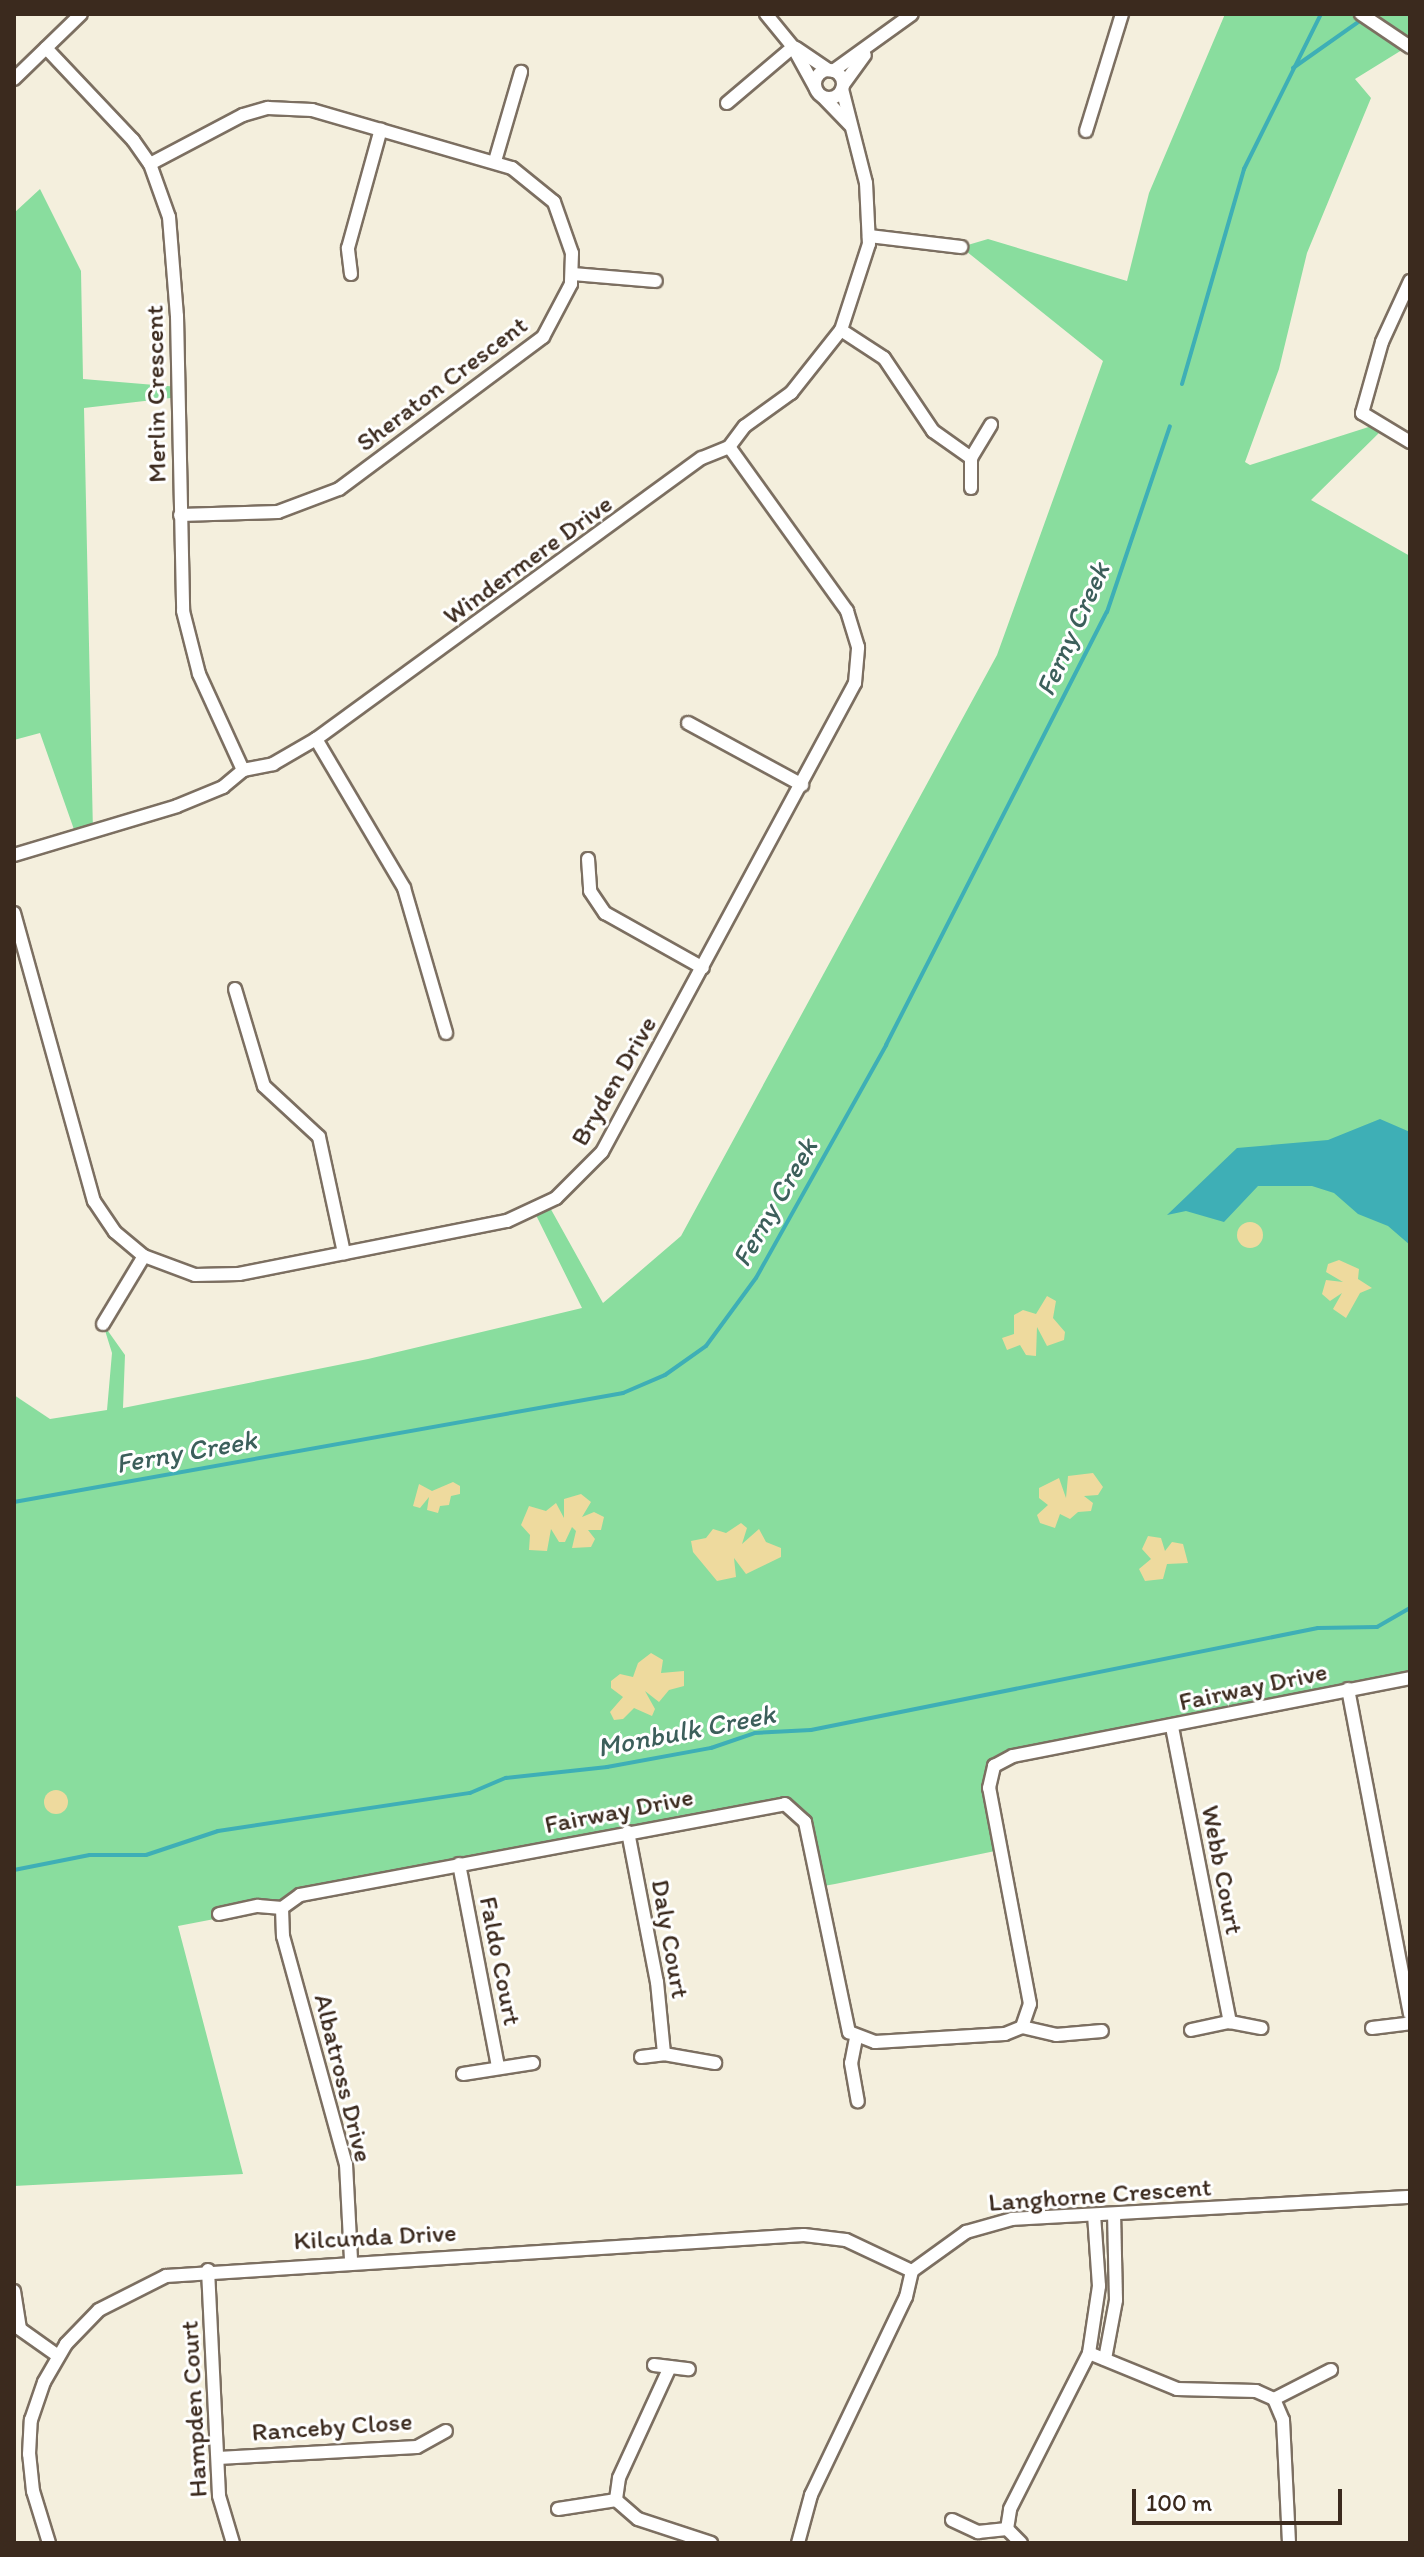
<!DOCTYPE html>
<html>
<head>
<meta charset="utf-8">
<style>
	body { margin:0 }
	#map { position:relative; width:1424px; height:2557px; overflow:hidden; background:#f4efdd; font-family:Itim,sans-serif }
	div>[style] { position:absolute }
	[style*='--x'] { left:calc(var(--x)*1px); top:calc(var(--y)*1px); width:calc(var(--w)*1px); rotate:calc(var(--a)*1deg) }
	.green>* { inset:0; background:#89dd9e }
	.sand>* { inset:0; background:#eeda9e }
	.round { border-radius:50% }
	.water>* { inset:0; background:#3eafb6 }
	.stream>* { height:4px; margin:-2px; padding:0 2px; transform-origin:2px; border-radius:2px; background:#3eafb6 }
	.roads { filter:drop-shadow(2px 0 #7c6f61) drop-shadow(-2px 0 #7c6f61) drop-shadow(0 2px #7c6f61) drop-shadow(0 -2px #7c6f61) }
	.street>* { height:12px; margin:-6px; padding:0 6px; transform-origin:6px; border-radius:6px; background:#fff }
	.street>.ring { margin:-6px; padding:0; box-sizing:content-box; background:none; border:12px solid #fff; border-radius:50% }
	span { translate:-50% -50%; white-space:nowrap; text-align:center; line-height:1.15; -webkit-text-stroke:6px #fff; paint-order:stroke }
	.street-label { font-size:26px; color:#3b2a1e }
	.water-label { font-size:28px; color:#3c5f5b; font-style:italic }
	.frame { position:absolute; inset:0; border:16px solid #3b2a1e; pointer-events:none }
	.scale { position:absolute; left:1132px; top:2489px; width:210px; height:36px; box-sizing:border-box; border:4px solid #3b2a1e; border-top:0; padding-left:10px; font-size:24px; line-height:28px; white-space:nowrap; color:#3b2a1e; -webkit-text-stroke:6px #fff; paint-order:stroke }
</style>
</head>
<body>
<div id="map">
	<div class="green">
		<div style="clip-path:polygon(1225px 14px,1410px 14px,1410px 45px,1355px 79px,1371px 98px,1307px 253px,1279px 369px,1245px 462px,1250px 465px,1378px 424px,1384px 428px,1311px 500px,1410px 556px,1410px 1678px,1013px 1756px,991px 1769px,1000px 1850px,835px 1884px,818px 1887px,795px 1808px,178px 1926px,243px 2174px,14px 2186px,14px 1395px,50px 1419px,107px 1410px,112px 1353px,103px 1324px,125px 1355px,123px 1408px,368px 1359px,582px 1308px,534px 1211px,548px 1204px,603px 1303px,681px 1236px,997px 655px,1103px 361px,961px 247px,988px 239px,1127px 281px,1149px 193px)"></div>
		<div style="clip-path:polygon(40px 189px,81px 271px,83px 379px,179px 387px,179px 397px,84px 408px,93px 833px,77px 838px,40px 733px,14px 740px,14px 213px)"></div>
	</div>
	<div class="sand">
		<div class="round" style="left:1237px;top:1222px;width:26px;height:26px"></div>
		<div style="clip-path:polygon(1339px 1260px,1359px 1269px,1358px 1279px,1372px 1288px,1360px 1293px,1346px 1318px,1333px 1309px,1342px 1293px,1330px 1301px,1322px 1294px,1326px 1280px,1343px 1282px,1326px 1272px,1328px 1264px)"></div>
		<div style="clip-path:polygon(1047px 1296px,1056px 1301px,1053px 1318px,1065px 1332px,1064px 1340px,1047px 1346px,1037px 1327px,1036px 1356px,1026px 1355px,1020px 1345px,1007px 1350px,1002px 1338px,1014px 1334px,1014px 1315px,1023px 1310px,1036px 1314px)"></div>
		<div style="clip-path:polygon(1093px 1473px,1103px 1487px,1098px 1495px,1084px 1496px,1093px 1503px,1091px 1511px,1078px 1512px,1070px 1519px,1060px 1514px,1055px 1528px,1040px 1523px,1037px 1515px,1048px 1505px,1039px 1498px,1039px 1488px,1059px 1478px,1066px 1498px,1068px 1476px)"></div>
		<div style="clip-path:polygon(453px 1482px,460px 1486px,460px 1494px,451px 1496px,449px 1505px,440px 1506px,438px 1513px,427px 1510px,429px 1497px,420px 1508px,413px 1506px,419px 1484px,432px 1491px)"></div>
		<div style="clip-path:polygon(581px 1494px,591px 1502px,582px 1517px,594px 1512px,604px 1517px,601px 1530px,588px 1530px,595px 1539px,591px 1547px,572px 1548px,576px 1531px,572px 1527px,565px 1542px,559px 1542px,551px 1529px,547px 1551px,529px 1550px,530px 1535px,521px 1525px,529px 1506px,546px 1511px,556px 1503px,564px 1518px,564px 1499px)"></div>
		<div style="clip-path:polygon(741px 1523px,747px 1528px,742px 1544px,759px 1529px,766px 1542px,781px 1548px,781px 1557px,746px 1574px,734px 1558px,736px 1577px,717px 1581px,693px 1552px,691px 1541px,706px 1538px,713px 1529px,726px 1533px)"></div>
		<div style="clip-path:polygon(1148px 1536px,1161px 1538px,1165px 1551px,1172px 1542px,1183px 1544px,1188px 1563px,1167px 1564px,1163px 1579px,1145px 1581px,1139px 1569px,1151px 1559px,1142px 1549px)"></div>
		<div style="clip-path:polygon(651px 1653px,663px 1660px,661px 1673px,684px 1671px,684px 1686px,669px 1690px,659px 1702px,645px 1691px,655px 1709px,652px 1716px,634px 1708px,623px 1719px,614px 1720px,610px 1712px,623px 1697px,611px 1688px,611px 1681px,620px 1674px,633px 1677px,638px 1663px)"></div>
		<div class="round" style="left:44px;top:1790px;width:24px;height:24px"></div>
	</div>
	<div class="water">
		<div style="clip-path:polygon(1380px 1119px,1410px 1132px,1410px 1245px,1388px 1226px,1358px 1214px,1334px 1193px,1312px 1186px,1258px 1186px,1224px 1222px,1186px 1211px,1167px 1215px,1237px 1148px,1328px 1140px)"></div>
	</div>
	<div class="stream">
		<div style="--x:1293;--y:68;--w:87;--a:-35.2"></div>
		<div style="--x:1182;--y:384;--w:224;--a:-73.9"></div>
		<div style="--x:1244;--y:169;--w:173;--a:-63.6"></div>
		<div style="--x:14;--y:1502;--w:619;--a:-10.15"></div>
		<div style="--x:623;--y:1393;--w:46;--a:-23.2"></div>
		<div style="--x:665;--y:1375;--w:50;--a:-35.3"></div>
		<div style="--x:706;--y:1346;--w:84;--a:-53.7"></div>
		<div style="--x:756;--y:1278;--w:267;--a:-60.8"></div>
		<div style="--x:886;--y:1045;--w:486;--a:-63"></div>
		<div style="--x:1107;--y:612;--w:196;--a:-71.3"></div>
		<div style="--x:14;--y:1870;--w:77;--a:-11.2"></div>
		<div style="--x:90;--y:1855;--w:56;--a:0"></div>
		<div style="--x:146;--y:1855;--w:76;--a:-18.4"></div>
		<div style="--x:218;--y:1831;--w:255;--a:-8.6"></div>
		<div style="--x:470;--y:1793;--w:39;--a:-23"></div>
		<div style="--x:506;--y:1778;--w:102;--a:-6.2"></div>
		<div style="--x:607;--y:1767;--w:106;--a:-10.4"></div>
		<div style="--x:711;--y:1748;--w:46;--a:-18.8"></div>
		<div style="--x:755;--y:1733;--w:56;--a:-3.1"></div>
		<div style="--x:811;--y:1730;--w:517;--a:-11.38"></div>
		<div style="--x:1318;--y:1628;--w:59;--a:-1"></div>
		<div style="--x:1377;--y:1627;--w:38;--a:-30"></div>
	</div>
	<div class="roads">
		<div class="street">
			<div style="--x:766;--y:14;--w:43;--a:50.7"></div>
			<div style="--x:793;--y:47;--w:46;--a:61.2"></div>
			<div style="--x:1361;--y:14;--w:59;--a:34"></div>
			<div style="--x:46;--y:48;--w:127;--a:46.6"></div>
			<div style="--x:133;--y:140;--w:29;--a:55"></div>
			<div style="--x:150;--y:164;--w:56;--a:70.3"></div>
			<div style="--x:169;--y:217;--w:99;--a:85.4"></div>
			<div style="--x:177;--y:316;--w:295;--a:88.8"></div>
			<div style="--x:183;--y:611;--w:65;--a:75.7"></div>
			<div style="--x:199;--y:674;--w:106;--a:65.4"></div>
			<div style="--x:796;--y:48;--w:40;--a:34"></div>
			<div class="ring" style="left:815px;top:70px;width:16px;height:16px"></div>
			<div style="--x:833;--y:71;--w:97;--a:-35.8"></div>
			<div style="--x:14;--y:79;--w:93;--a:-44.1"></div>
			<div style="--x:843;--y:85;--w:37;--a:-54"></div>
			<div style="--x:823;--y:97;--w:39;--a:46"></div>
			<div style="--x:727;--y:103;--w:87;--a:-40.3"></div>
			<div style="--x:1086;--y:131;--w:122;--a:-72.9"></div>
			<div style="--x:495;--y:161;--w:93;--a:-73.7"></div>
			<div style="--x:150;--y:164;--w:105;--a:-27.8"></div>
			<div style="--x:243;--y:115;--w:26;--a:-16"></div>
			<div style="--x:268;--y:108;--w:44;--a:2.6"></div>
			<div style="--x:312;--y:110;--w:208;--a:16.2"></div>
			<div style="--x:512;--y:168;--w:54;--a:39"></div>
			<div style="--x:554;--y:202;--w:54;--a:70.6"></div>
			<div style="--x:572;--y:253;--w:31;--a:92"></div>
			<div style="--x:571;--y:284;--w:60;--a:117.8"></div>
			<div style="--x:543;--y:337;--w:254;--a:143.3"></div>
			<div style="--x:339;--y:489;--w:65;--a:159.3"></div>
			<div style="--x:278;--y:512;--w:98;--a:178.2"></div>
			<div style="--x:869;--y:236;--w:93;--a:6.8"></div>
			<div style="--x:351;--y:274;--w:26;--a:-97"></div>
			<div style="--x:348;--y:248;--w:123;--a:-74.5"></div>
			<div style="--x:573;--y:274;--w:83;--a:4.8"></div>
			<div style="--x:1410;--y:281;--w:67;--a:114.7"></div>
			<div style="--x:1382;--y:342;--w:74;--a:105.7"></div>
			<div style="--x:1362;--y:413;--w:56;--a:31.1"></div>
			<div style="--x:841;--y:330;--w:51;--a:33.1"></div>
			<div style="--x:884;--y:358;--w:88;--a:56.1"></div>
			<div style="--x:933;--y:431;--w:47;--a:35.4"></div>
			<div style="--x:971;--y:488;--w:30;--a:-90"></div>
			<div style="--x:971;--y:458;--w:39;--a:-59"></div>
			<div style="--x:688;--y:723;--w:130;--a:28.5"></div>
			<div style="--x:316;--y:739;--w:173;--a:59.4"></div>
			<div style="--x:404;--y:888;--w:151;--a:73.8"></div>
			<div style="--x:14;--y:855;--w:170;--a:-16.7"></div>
			<div style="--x:177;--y:806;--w:50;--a:-22.4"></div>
			<div style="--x:223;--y:787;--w:26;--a:-40"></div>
			<div style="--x:243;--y:770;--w:31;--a:-11"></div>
			<div style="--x:273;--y:764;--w:50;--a:-30.2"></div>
			<div style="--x:316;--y:739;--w:477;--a:-36.1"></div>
			<div style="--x:702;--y:458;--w:29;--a:-22"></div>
			<div style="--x:729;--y:447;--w:26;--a:-53"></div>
			<div style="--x:745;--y:426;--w:57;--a:-35.7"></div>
			<div style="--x:791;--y:393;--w:80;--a:-51.6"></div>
			<div style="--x:841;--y:330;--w:90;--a:-72"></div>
			<div style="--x:869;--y:244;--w:61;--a:-92.8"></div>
			<div style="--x:866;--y:183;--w:97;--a:-104.3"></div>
			<div style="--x:588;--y:859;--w:32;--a:86"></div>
			<div style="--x:590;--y:891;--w:27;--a:56"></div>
			<div style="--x:605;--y:913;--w:112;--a:29.3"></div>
			<div style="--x:14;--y:913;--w:299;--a:74.5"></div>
			<div style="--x:94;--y:1201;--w:37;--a:56"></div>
			<div style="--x:115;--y:1232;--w:38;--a:40"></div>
			<div style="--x:144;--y:1256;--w:54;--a:20.4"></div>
			<div style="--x:195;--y:1275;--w:44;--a:-1.3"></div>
			<div style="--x:239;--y:1274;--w:273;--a:-11.2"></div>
			<div style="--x:507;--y:1221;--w:54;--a:-25.1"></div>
			<div style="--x:556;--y:1198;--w:65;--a:-45"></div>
			<div style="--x:602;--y:1152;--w:533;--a:-61.66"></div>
			<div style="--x:855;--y:683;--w:36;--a:-85"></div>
			<div style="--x:858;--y:647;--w:38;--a:-107"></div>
			<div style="--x:847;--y:611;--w:202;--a:-125.7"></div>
			<div style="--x:235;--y:989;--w:101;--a:73.4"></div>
			<div style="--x:264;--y:1086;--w:75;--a:42.8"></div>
			<div style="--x:319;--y:1137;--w:119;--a:77.8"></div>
			<div style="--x:103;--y:1324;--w:79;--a:-58.9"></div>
			<div style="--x:1348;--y:1689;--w:331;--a:79.2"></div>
			<div style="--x:1172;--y:1727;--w:301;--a:78.9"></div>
			<div style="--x:628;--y:1832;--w:153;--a:79.1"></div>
			<div style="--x:657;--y:1982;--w:72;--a:84.4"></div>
			<div style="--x:459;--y:1864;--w:207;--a:79.1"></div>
			<div style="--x:282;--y:1908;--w:28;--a:88"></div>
			<div style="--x:283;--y:1936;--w:237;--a:74.6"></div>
			<div style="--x:346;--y:2164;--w:96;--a:87"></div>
			<div style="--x:219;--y:1914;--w:40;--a:-12"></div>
			<div style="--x:258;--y:1906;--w:24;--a:5"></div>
			<div style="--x:282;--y:1908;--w:22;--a:-36"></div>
			<div style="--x:300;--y:1895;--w:493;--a:-10.6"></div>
			<div style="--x:785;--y:1804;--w:27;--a:42"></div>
			<div style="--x:805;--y:1822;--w:215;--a:78.2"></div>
			<div style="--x:849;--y:2032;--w:28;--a:21"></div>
			<div style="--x:875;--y:2042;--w:130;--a:-3.5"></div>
			<div style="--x:1005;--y:2034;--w:18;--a:-22"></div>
			<div style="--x:1022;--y:2027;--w:24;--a:-71"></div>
			<div style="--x:1030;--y:2004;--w:220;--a:-100.7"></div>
			<div style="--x:989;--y:1788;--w:23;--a:-77"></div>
			<div style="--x:994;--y:1766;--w:21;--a:-28"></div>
			<div style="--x:1013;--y:1756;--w:405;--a:-11.1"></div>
			<div style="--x:1022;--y:2027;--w:35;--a:13"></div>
			<div style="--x:1056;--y:2035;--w:46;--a:-5"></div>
			<div style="--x:1372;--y:2028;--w:38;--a:-7"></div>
			<div style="--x:1191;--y:2030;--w:40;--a:-12"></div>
			<div style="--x:1230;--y:2022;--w:32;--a:11"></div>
			<div style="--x:856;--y:2038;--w:25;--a:101"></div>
			<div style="--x:851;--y:2063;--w:39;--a:80"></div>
			<div style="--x:641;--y:2057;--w:23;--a:-7"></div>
			<div style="--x:664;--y:2054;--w:52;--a:10"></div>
			<div style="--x:463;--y:2074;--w:71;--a:-8.9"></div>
			<div style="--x:208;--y:2270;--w:226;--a:87.2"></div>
			<div style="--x:219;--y:2496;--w:49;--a:73.4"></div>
			<div style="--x:14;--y:2291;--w:38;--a:81"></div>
			<div style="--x:20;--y:2329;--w:47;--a:35.4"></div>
			<div style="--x:1089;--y:2353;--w:95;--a:22.2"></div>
			<div style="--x:1177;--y:2389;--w:79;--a:1.5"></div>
			<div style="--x:1256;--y:2391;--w:20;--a:24"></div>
			<div style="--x:1274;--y:2399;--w:23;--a:67"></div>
			<div style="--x:1283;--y:2420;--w:123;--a:87.2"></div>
			<div style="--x:1105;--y:2359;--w:60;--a:-79.4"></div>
			<div style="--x:1116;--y:2300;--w:86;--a:-91.3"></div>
			<div style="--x:654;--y:2365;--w:35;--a:7"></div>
			<div style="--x:670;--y:2367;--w:122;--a:114.7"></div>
			<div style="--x:619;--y:2478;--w:22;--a:98"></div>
			<div style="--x:616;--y:2500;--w:29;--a:41"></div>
			<div style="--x:638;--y:2519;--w:77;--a:18.2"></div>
			<div style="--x:1274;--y:2399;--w:64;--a:-27"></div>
			<div style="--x:218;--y:2458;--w:199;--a:-3.2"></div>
			<div style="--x:417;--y:2447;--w:33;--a:-29"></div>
			<div style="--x:558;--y:2509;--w:59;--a:-8.8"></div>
			<div style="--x:952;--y:2520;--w:29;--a:25"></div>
			<div style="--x:978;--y:2532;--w:29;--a:-6"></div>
			<div style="--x:49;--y:2543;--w:54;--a:-107.1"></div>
			<div style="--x:33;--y:2491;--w:37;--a:-96"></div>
			<div style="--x:29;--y:2454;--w:34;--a:-87"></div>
			<div style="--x:31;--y:2420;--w:40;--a:-71.1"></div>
			<div style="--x:44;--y:2382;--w:44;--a:-59.9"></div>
			<div style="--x:66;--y:2344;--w:47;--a:-45.9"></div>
			<div style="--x:99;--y:2310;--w:75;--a:-26.9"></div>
			<div style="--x:166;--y:2276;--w:639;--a:-3.68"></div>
			<div style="--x:804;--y:2235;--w:42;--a:6.8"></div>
			<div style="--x:846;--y:2240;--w:73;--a:25.2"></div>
			<div style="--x:798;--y:2543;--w:50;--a:-74.8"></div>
			<div style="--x:811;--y:2495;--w:220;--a:-64.4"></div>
			<div style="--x:906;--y:2297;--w:27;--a:-77"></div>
			<div style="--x:912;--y:2271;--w:67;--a:-35.8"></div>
			<div style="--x:966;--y:2232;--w:48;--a:-15.8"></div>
			<div style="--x:1012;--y:2219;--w:399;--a:-3.2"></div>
			<div style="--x:1021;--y:2543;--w:20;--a:-135"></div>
			<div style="--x:1007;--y:2529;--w:20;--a:-81"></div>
			<div style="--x:1010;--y:2509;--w:175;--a:-63.1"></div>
			<div style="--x:1089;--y:2353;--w:68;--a:-81.5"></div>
			<div style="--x:1099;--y:2286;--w:71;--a:-94"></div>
		</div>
	</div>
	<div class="street-label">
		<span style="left:442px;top:384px;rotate:-37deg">Sheraton Crescent</span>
		<span style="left:156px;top:394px;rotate:-91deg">Merlin Crescent</span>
		<span style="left:528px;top:560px;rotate:-36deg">Windermere Drive</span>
		<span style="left:614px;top:1081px;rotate:-60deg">Bryden Drive</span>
		<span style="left:1253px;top:1687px;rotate:-12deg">Fairway Drive</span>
		<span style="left:619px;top:1811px;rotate:-11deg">Fairway Drive</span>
		<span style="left:1222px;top:1870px;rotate:79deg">Webb Court</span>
		<span style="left:670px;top:1939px;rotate:80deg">Daly Court</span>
		<span style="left:500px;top:1961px;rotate:79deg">Faldo Court</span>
		<span style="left:343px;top:2078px;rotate:76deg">Albatross Drive</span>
		<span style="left:1100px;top:2195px;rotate:-4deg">Langhorne Crescent</span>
		<span style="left:375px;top:2237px;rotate:-3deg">Kilcunda Drive</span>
		<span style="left:194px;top:2409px;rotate:-93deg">Hampden Court</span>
		<span style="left:332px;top:2427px;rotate:-4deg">Ranceby Close</span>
	</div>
	<div class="water-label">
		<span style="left:1072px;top:629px;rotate:-66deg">Ferny Creek</span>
		<span style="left:774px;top:1202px;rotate:-60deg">Ferny Creek</span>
		<span style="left:186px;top:1451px;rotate:-10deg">Ferny Creek</span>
		<span style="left:686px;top:1730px;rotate:-11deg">Monbulk Creek</span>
	</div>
	<div class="frame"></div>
	<div class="scale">100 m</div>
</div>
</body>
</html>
